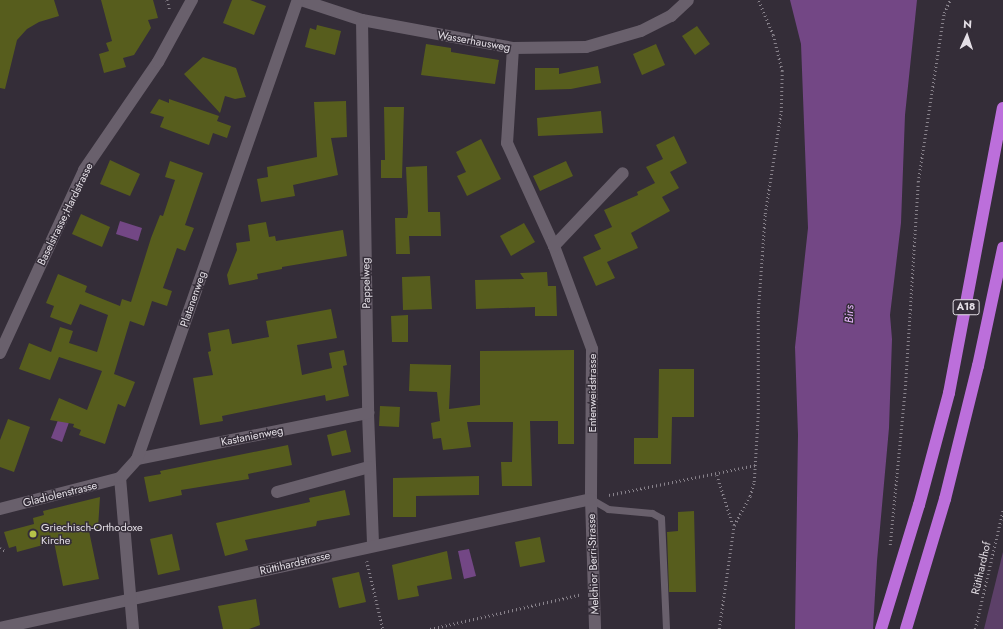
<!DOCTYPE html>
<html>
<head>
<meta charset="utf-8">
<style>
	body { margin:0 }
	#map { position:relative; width:1003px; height:629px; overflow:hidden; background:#342d38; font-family:Jost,sans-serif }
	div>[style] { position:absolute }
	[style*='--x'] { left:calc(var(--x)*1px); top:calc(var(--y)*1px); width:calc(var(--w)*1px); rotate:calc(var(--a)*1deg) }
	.green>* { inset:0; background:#5c4068 }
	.water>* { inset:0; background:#734785 }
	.building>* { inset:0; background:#575d1d }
	.path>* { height:2.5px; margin-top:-1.25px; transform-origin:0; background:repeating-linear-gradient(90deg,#88828b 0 1px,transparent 0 4px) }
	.lane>* { height:7px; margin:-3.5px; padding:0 3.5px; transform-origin:3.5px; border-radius:3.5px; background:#69606c }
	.street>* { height:12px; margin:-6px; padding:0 6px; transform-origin:6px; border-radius:6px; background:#69606c }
	.highway>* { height:12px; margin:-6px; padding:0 6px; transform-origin:6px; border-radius:6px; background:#bc6fdb }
	.dots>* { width:11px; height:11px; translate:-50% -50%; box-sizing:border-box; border:2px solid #342d38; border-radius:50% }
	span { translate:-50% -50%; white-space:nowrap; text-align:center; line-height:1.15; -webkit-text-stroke:3px #342d38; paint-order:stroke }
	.shield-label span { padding:1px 3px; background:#342d38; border:1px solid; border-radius:3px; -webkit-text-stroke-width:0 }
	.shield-label { font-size:10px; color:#e4dfe6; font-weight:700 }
	.street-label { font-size:11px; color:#e4dfe6 }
	.poi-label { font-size:11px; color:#e4dfe6 }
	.left { translate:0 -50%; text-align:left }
	.water-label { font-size:12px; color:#e8b6fd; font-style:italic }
	.north { position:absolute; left:947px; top:16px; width:40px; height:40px; -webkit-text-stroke:3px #342d38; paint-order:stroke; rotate:3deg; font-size:11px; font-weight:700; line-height:16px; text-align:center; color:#e4dfe6 }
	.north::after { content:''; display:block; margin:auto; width:14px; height:18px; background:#e4dfe6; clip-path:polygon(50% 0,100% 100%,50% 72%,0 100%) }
</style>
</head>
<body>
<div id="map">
	<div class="green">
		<div style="clip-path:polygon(1003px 552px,1003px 629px,984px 629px)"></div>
	</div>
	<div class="water">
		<div style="clip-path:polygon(790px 0,917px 0,905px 115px,901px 223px,890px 315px,892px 339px,889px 428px,877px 561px,873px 629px,795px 629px,798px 435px,795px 347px,808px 228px,801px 44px)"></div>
		<div style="clip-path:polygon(120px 221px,142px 228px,138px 241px,116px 234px)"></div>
		<div style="clip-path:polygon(73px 411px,62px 442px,51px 438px,58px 420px)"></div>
		<div style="clip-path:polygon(469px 549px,476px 576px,464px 579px,458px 551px)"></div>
	</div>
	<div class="building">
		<div style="clip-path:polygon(0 0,54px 0,59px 16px,39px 22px,27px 29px,17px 40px,5px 89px,0 88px)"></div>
		<div style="clip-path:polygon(101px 0,153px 0,158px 18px,148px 20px,151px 28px,134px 55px,123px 58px,126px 67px,104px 73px,99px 54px,109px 51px,106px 43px,112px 41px)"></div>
		<div style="clip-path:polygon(232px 0,250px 0,266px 6px,254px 35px,223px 23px)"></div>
		<div style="clip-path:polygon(317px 25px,341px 31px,335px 55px,305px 47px,310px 28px,316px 30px)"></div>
		<div style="clip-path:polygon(697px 26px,710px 44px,695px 55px,682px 36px)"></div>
		<div style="clip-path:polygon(426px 44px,451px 48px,451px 52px,499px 60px,495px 84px,421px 75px)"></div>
		<div style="clip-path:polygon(656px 44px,665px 65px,642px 75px,633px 54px)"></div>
		<div style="clip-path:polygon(203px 57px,236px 68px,246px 97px,235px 99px,225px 96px,220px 113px,184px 74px)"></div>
		<div style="clip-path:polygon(598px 66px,601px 83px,571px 89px,535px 90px,535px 68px,559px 68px,559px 74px)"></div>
		<div style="clip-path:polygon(159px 99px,169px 103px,169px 99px,219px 116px,217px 121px,231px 126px,227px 138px,213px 133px,209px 145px,160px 127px,164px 117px,150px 113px)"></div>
		<div style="clip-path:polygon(346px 101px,347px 137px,331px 138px,338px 175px,293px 185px,295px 196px,261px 202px,257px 179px,268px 177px,267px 167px,317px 157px,314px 102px)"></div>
		<div style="clip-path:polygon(384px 107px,404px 107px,402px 178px,381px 178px,381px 160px,385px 160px)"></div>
		<div style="clip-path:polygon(601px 111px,603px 133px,538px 136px,537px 118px)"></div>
		<div style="clip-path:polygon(674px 136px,687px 163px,670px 172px,679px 188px,662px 197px,670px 211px,631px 233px,638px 248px,607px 262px,615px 278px,596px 286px,583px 257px,601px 249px,594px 235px,612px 227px,604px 210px,638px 195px,637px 192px,655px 183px,646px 167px,663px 159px,656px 145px)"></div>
		<div style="clip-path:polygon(481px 139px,501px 179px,467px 196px,457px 176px,466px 172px,456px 152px)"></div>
		<div style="clip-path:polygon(110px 160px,140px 174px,130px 196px,100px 184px)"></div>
		<div style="clip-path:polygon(170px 161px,203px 173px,185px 225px,194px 228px,185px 251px,177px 248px,163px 288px,172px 291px,167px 306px,152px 301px,144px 326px,130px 321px,114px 374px,135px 382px,125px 407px,118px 404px,105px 444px,79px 435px,81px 430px,73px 427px,74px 424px,50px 420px,59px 398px,87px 410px,102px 371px,59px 357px,50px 380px,19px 369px,29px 343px,51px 352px,60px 327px,73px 331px,69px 343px,97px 352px,108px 315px,80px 304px,71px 325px,50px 317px,54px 306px,46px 303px,58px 274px,87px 286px,85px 292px,120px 306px,122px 299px,131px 302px,151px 238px,160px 215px,163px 216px,175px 180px,165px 177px)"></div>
		<div style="clip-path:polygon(566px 161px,573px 176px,540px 191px,533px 176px)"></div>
		<div style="clip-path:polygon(427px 166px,428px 212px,440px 212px,441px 236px,409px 236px,410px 254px,396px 254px,395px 218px,407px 218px,408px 213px,406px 167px)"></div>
		<div style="clip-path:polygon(81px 214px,110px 227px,102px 247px,72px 234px)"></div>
		<div style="clip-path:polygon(266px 222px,269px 237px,275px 236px,276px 241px,343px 230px,347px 256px,282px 267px,282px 269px,257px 274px,258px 279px,229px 285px,227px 275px,237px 250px,236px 243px,250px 241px,248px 225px)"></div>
		<div style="clip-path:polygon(524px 223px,535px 242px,511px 256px,500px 236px)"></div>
		<div style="clip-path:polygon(547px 272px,548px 286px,556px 286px,557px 316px,535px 316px,535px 307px,476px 309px,475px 280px,524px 279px,520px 273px)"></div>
		<div style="clip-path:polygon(430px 276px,432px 309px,403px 310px,402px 277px)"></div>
		<div style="clip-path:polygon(331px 309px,337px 338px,297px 345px,302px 375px,332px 368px,329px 353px,344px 350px,347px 365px,343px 366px,349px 396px,326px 401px,325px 395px,222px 416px,223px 421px,200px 425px,193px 378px,213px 375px,208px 352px,211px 351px,208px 333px,229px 329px,232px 344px,269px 337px,266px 321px)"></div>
		<div style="clip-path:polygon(408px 315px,408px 342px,392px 342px,391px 316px)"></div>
		<div style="clip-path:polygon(574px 350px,574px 444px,558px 444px,558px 421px,530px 421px,532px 486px,502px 486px,501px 462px,512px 462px,513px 422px,467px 422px,471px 447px,443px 450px,441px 438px,433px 439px,431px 423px,440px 421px,437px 392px,409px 391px,410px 364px,451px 365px,449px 409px,480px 405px,480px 351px)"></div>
		<div style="clip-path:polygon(659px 369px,694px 369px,694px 417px,672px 417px,671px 464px,634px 464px,634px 438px,658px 438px)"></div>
		<div style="clip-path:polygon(380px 406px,400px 407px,399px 427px,379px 426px)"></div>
		<div style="clip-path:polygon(8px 419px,30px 427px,14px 472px,0 467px,0 440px)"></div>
		<div style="clip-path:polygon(346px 430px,351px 452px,332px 456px,327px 435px)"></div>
		<div style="clip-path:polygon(288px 445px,292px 465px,248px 474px,249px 479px,181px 490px,182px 495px,149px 502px,144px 477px,161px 474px,160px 471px)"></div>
		<div style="clip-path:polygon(479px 476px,479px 495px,416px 496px,416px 517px,393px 517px,393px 478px)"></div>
		<div style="clip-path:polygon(345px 490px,350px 515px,317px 521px,316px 526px,245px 540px,248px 550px,225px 556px,216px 523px,310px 502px,309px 498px)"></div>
		<div style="clip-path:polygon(100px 497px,98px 528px,89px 531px,99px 579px,63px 586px,54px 542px,17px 552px,16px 546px,9px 548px,4px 532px,34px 524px,33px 518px,44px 515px,43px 511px)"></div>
		<div style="clip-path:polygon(694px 511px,696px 592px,669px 592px,667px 532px,678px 531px,678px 512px)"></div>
		<div style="clip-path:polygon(172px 534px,180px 570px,158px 575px,150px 539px)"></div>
		<div style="clip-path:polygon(540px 537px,545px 562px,520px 567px,515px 542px)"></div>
		<div style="clip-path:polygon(447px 551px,452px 579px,417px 586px,419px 596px,398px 600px,392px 565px)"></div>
		<div style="clip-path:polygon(359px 572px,366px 602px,339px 608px,332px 578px)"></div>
		<div style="clip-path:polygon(256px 599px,260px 625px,249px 629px,223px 629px,218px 606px)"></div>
	</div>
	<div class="path">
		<div style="--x:167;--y:0;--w:9;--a:72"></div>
		<div style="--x:717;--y:475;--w:52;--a:72.3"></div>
		<div style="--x:609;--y:495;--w:150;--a:-11.5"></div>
		<div style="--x:890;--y:545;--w:156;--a:-84.5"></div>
		<div style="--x:905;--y:390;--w:208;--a:-86.4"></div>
		<div style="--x:918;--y:182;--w:171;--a:-81.3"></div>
		<div style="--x:944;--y:13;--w:14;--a:-65"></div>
		<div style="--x:0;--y:548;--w:6;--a:31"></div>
		<div style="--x:367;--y:561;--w:70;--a:76.8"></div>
		<div style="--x:430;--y:629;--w:153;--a:-12.9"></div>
		<div style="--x:719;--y:629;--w:105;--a:-81.8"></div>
		<div style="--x:734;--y:525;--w:33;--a:-61"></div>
		<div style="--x:750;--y:496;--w:15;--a:-74"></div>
		<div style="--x:754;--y:482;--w:68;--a:-86.6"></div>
		<div style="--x:758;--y:414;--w:102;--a:-90"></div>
		<div style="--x:758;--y:312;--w:98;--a:-85.9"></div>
		<div style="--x:765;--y:214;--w:103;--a:-81.1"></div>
		<div style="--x:781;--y:112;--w:41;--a:-88.6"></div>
		<div style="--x:782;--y:71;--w:37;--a:-104"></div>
		<div style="--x:773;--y:35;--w:38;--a:-113"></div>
		<div style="--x:975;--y:629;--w:122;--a:-76.8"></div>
	</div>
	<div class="lane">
		<div style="--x:591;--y:499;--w:20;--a:30"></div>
		<div style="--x:608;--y:509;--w:44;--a:5.2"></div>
		<div style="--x:652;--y:513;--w:10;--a:29"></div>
		<div style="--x:661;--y:518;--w:111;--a:87.4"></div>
	</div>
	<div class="street">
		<div style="--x:301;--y:0;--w:64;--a:18.2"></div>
		<div style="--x:362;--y:20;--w:154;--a:10.5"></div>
		<div style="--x:513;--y:48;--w:73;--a:-0.8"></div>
		<div style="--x:586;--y:47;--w:57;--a:-16.2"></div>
		<div style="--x:641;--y:31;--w:34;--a:-27"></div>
		<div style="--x:671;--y:16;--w:23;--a:-43"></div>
		<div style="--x:362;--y:20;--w:393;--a:89.1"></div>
		<div style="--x:368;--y:413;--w:133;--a:87.8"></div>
		<div style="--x:513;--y:48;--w:95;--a:93.6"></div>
		<div style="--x:507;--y:143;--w:113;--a:65.5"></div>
		<div style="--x:554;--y:246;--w:110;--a:69.7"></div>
		<div style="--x:592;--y:349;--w:150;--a:90.4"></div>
		<div style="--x:591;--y:499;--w:130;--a:88.2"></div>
		<div style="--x:554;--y:246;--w:100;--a:-46.6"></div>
		<div style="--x:0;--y:353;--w:201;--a:-65.3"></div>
		<div style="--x:84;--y:170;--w:131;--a:-55.6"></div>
		<div style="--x:158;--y:62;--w:71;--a:-61.3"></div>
		<div style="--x:137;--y:459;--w:236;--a:-11.3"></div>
		<div style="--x:277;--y:492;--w:95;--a:-15.2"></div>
		<div style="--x:0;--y:509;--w:124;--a:-14.5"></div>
		<div style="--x:0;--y:628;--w:605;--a:-12.31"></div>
		<div style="--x:133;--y:629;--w:152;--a:-94.9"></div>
		<div style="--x:120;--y:478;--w:25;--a:-48"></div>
		<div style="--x:137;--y:459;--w:486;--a:-70.7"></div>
	</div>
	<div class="highway">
		<div style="--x:881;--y:629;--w:130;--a:-73"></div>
		<div style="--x:919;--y:505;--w:116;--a:-75"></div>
		<div style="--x:949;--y:393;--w:290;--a:-79.3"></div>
		<div style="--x:906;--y:629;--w:136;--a:-73.3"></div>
		<div style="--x:945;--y:499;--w:137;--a:-76.1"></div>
		<div style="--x:978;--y:366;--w:121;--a:-78"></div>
	</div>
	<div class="dots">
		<div style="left:33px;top:534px;background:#b5c249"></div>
	</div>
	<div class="shield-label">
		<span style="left:966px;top:307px">A18</span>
	</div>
	<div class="street-label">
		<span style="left:474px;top:41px;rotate:10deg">Wasserhausweg</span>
		<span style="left:65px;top:214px;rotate:-64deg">Baselstrasse;Hardstrasse</span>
		<span style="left:366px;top:283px;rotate:-91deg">Pappelweg</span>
		<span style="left:193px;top:299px;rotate:-71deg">Platanenweg</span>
		<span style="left:592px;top:393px;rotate:-90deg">Entenweidstrasse</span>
		<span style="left:252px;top:436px;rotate:-11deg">Kastanienweg</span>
		<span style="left:60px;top:494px;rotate:-14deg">Gladiolenstrasse</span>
		<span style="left:295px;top:563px;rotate:-13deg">Rüttihardstrasse</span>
		<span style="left:593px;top:564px;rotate:-92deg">Melchior Berri-Strasse</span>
		<span style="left:981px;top:568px;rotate:-77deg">Rütihardhof</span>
	</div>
	<div class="poi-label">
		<span class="left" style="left:41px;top:534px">Griechisch-Orthodoxe<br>Kirche</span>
	</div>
	<div class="water-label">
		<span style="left:850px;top:314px;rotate:-89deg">Birs</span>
	</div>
	<div class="north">N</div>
</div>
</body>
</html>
